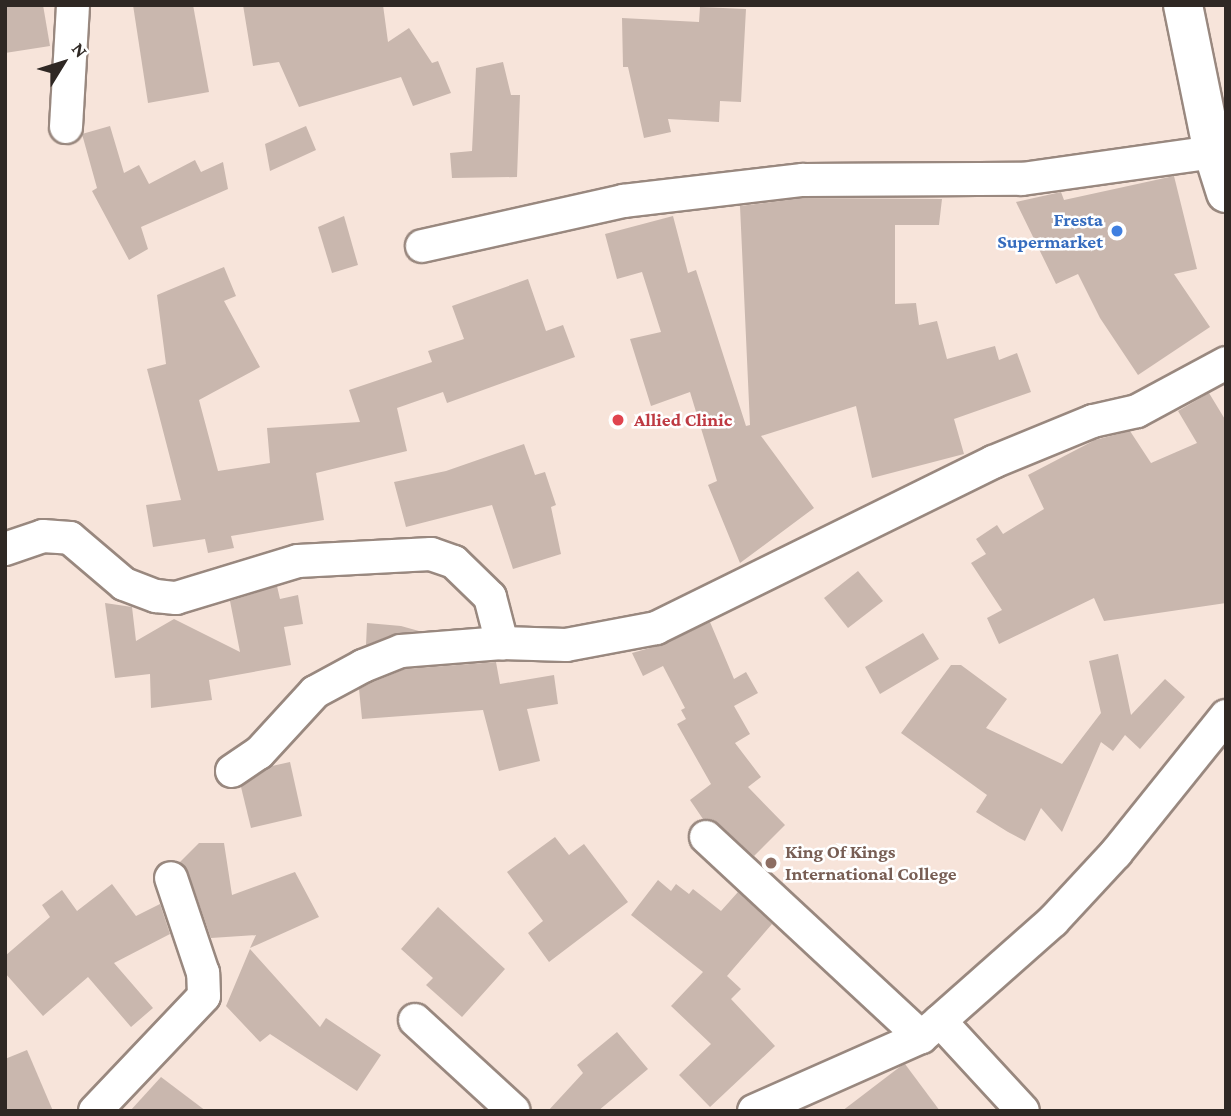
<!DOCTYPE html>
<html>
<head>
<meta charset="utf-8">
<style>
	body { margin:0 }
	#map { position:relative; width:1231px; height:1116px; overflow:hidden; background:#f7e4da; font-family:"Crimson Pro",serif }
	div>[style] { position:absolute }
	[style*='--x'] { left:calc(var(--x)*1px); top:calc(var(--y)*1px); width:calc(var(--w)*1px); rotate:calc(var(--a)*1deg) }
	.building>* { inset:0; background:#c9b7ae }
	.roads { filter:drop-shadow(2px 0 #99887f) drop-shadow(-2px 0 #99887f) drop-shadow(0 2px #99887f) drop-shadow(0 -2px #99887f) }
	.street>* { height:32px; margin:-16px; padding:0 16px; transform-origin:16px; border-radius:16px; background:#fff }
	.secondary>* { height:38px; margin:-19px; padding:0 19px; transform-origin:19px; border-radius:19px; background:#fff }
	.dots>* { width:19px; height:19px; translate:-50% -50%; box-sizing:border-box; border:4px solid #fff; border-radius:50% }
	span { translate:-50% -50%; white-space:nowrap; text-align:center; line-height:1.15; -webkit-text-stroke:5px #fff; paint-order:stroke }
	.shop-label { font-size:19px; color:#366cbe; font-weight:700 }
	.right { translate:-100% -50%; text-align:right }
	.health-label { font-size:19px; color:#be3a42; font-weight:700 }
	.left { translate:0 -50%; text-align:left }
	.education-label { font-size:19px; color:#785e54; font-weight:700 }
	.frame { position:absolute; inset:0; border:7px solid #2f2824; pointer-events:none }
	.north { position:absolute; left:28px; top:28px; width:70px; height:70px; -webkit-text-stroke:5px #fff; paint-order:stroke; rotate:52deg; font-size:19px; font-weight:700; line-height:28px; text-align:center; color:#2f2824 }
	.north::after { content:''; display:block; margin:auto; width:24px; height:32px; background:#2f2824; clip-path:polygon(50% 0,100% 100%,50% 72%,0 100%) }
</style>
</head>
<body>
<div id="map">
	<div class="building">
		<div style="clip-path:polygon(5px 5px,43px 5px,50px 46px,5px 53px)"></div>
		<div style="clip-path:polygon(133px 5px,193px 5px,209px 92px,148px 103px)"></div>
		<div style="clip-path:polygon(243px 5px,383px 5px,388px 42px,409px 28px,432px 63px,438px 61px,451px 93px,413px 106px,401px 77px,299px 107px,279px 62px,253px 66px)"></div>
		<div style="clip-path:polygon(700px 7px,746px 9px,741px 102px,720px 101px,719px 122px,668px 119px,671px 132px,644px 138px,628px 67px,623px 67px,622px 18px,699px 22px)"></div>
		<div style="clip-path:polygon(503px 62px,511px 95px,520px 95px,517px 177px,452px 178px,450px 153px,472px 151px,476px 68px)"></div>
		<div style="clip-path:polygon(110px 126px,124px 173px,139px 165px,149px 184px,195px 160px,201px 172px,223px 162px,228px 189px,141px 227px,148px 249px,129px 260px,92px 191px,97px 188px,82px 134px)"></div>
		<div style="clip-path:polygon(306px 126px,316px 150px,270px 171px,265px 144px)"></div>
		<div style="clip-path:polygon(1174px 176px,1197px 269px,1174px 274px,1210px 327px,1138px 375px,1100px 318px,1078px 274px,1056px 284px,1016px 202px,1061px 192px,1064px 200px)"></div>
		<div style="clip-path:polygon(804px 198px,942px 199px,939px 225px,895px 225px,895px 304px,916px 303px,919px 325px,937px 321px,947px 359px,995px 346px,999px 360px,1017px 353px,1031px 392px,954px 419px,964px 454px,872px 478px,856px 406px,761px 436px,814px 508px,740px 563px,708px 485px,717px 481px,690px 392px,651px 406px,630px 339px,661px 332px,642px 272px,617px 279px,605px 234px,673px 216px,688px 273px,696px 270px,746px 426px,750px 425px,740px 206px)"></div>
		<div style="clip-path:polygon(344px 216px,358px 265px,332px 273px,318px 227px)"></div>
		<div style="clip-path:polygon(224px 267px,236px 296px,224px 301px,260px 367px,199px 400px,218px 471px,270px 463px,267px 428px,360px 422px,349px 390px,432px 362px,428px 351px,464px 339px,452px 306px,528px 279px,546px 331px,563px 325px,575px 357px,447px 403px,443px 392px,397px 408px,407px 451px,316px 473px,324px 520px,231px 536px,234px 548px,208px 553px,205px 539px,153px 547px,146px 505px,181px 500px,147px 369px,166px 364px,157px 295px)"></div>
		<div style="clip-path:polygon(1209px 393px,1226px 421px,1226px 603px,1104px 621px,1094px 598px,999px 644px,987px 618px,1002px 610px,971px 563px,986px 554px,976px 539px,997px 525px,1003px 534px,1044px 509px,1028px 475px,1095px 440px,1130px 431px,1151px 463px,1197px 443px,1178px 411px)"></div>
		<div style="clip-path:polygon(524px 444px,535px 475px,545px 472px,556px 505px,551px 507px,561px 554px,513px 569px,492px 505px,406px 527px,394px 482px,446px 471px)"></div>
		<div style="clip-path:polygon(858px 571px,883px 601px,848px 628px,824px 598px)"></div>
		<div style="clip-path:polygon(277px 586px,280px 599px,298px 595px,303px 624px,284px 627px,291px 665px,209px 680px,212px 700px,151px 708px,150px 674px,115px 678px,105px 603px,132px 607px,136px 641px,174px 619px,240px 652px,230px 601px)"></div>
		<div style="clip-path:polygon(710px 622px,734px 679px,746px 672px,758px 693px,734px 706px,750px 734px,735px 743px,761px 777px,748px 787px,785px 825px,754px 856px,719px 824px,703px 819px,690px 800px,711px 784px,677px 724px,686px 719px,681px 710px,685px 708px,663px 666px,643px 676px,632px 653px,664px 644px)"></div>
		<div style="clip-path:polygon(367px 623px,401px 626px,419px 631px,395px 634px,366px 645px)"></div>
		<div style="clip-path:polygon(923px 633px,939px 659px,880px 694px,865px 667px)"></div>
		<div style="clip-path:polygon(1118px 654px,1131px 715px,1165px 679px,1185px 697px,1140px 749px,1125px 735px,1113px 751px,1101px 742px,1062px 832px,1041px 808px,1025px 841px,1008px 832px,976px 812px,987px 795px,901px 733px,951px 665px,961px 665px,1007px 699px,986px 728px,1062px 764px,1101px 713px,1089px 661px)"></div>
		<div style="clip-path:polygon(496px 662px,500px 684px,554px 675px,558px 704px,527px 709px,540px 761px,499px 771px,483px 710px,362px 719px,359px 689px,371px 683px,405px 669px)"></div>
		<div style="clip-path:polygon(290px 762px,302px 816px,251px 828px,241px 787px,272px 766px)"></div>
		<div style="clip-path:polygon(555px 837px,569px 855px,584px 844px,628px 902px,549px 962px,528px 933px,543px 921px,507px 872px)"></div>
		<div style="clip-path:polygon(199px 843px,224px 843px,232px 895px,295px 872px,319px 917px,250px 948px,256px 935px,211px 938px,188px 872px,180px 862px)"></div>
		<div style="clip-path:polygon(658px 880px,671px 891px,676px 884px,689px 894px,693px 889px,721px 911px,738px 892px,772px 924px,727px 976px,741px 989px,731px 999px,775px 1046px,710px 1107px,679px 1075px,711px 1044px,671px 1006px,703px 972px,631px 915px)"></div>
		<div style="clip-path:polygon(112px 884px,136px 916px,160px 904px,170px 934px,114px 963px,153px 1008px,131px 1027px,88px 977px,43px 1016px,5px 973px,5px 956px,50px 917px,42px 905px,62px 890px,77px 911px)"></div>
		<div style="clip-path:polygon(438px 907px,505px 969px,462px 1017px,426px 985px,433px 978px,401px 949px)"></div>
		<div style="clip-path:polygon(250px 949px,320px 1027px,326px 1018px,381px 1055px,357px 1091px,270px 1034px,260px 1042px,226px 1006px)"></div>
		<div style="clip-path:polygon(617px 1032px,648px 1069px,598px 1111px,548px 1111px,583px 1073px,577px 1065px)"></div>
		<div style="clip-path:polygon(27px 1050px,53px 1111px,5px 1111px,5px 1059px)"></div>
		<div style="clip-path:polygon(905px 1064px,940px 1111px,842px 1111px,901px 1066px)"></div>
		<div style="clip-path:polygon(161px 1077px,206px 1111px,130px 1111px)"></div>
	</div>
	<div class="roads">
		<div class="street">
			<div style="--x:66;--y:127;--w:122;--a:-86.7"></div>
			<div style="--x:422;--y:246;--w:206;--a:-12.6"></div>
			<div style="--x:623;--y:201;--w:181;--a:-6.7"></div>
			<div style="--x:803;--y:180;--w:219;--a:-0.3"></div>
			<div style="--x:1022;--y:179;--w:193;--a:-8"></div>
			<div style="--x:5;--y:549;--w:40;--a:-18.9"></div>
			<div style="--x:43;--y:536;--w:27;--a:4"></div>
			<div style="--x:70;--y:538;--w:71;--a:40.4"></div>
			<div style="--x:124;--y:584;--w:34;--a:21"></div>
			<div style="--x:156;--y:596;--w:20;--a:6"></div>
			<div style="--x:176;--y:598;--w:127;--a:-16.9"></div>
			<div style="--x:298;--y:561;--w:133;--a:-3"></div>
			<div style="--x:431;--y:554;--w:24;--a:19"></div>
			<div style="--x:454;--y:562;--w:50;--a:44.2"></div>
			<div style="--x:490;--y:597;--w:48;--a:75.4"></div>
			<div style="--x:502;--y:643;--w:64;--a:1.8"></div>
			<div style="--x:566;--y:645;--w:92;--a:-10.7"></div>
			<div style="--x:656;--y:628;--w:376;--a:-26.2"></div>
			<div style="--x:993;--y:462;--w:108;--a:-22.3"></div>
			<div style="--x:1093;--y:421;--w:45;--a:-12.8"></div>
			<div style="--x:1137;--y:411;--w:101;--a:-28.3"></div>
			<div style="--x:232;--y:771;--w:32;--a:-34"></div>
			<div style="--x:259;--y:753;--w:83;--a:-47.4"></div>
			<div style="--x:315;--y:692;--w:55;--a:-28.4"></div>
			<div style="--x:363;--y:666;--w:41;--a:-21.5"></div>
			<div style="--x:401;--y:651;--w:101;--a:-4.5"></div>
			<div style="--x:706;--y:837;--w:294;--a:42.9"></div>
			<div style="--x:415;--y:1020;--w:134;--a:42.6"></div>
			<div style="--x:940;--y:1021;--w:122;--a:47.3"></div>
			<div style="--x:95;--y:1111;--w:158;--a:-46.5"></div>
			<div style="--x:204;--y:996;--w:23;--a:-92"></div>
			<div style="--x:203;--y:973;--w:100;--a:-108.6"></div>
			<div style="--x:754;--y:1111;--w:183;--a:-23.9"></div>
			<div style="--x:921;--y:1037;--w:25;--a:-40"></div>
			<div style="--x:940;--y:1021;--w:151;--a:-41.5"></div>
			<div style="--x:1053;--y:921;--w:93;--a:-47.2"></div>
			<div style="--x:1116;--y:853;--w:176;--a:-51.2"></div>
		</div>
		<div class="secondary">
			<div style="--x:1183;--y:5;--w:150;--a:78.5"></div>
			<div style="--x:1213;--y:152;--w:43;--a:72.4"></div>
		</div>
	</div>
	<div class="dots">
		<div style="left:1117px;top:231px;background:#3f7fe0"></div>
		<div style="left:618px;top:420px;background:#e0444e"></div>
		<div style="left:771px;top:863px;background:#8d6e63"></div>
	</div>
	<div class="shop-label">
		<span class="right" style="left:1103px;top:231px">Fresta<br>Supermarket</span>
	</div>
	<div class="health-label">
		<span class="left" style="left:634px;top:420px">Allied Clinic</span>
	</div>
	<div class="education-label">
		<span class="left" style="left:785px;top:863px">King Of Kings<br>International College</span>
	</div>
	<div class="frame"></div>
	<div class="north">N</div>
</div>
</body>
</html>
